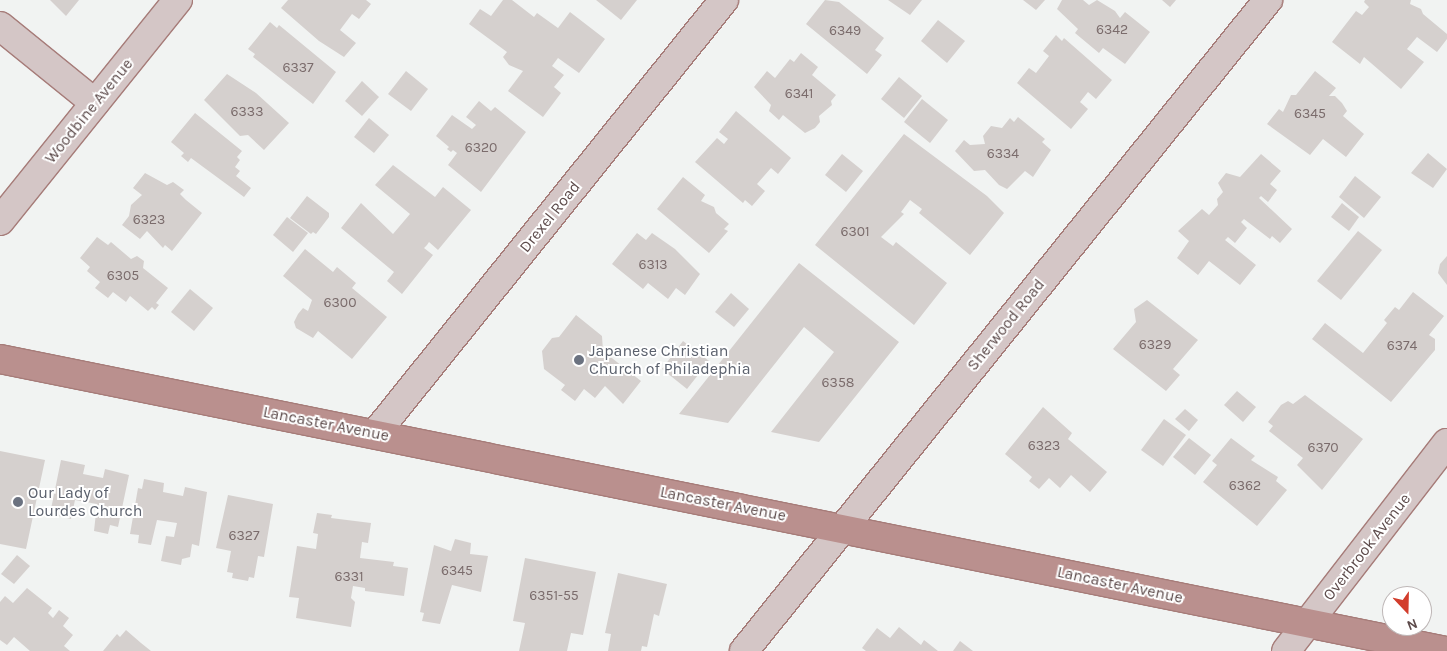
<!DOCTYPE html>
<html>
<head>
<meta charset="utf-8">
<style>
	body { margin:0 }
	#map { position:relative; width:1447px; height:651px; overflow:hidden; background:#f1f3f2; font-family:Karla,sans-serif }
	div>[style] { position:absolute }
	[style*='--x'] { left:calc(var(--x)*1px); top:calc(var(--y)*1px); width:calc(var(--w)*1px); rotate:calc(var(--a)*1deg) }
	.building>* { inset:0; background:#d5d0ce }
	.roads { filter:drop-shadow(1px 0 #a67c79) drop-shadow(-1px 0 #a67c79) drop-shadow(0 1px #a67c79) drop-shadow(0 -1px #a67c79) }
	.minor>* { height:28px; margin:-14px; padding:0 14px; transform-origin:14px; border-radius:14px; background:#d4c6c6 }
	.highway>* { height:28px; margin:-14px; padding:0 14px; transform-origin:14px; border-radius:14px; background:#ba908e }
	.dots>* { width:14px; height:14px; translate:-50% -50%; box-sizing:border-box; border:2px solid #fff; border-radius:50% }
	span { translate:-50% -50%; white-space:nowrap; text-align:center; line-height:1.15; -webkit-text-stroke:4px #fff; paint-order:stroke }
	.number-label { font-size:14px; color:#7b6c6c }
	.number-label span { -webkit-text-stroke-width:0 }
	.street-label { font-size:16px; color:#5d4b4b }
	.worship-label { font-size:16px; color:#5b616d }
	.left { translate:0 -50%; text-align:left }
	.north { position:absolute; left:1382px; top:586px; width:50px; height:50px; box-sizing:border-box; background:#fff; border:1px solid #beb7b7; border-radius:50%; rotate:159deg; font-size:14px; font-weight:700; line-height:20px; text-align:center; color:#5d4b4b }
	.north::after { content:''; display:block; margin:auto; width:18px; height:22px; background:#d23d2c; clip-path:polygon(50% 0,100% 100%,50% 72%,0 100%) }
</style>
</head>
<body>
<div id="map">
	<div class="building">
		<div style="clip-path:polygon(50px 0,79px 0,66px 16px)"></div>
		<div style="clip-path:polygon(288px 0,366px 0,371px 4px,359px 19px,352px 14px,340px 30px,356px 43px,344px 57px,319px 41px,281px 8px)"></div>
		<div style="clip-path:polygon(503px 0,512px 0,534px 17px,537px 13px,558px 28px,570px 12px,605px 39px,579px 73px,558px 58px,552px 66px,564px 75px,554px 87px,561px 93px,543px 117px,508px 91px,523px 71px,509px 65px,503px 57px,507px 52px,469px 24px,480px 9px,491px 16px)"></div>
		<div style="clip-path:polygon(596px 0,637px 0,621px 20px)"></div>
		<div style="clip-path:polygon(825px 0,839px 2px,884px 38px,875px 50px,882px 55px,867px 74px,806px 24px)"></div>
		<div style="clip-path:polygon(888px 0,922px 0,910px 15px)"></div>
		<div style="clip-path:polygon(1023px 0,1045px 0,1036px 10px)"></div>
		<div style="clip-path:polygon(1062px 0,1083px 0,1089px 5px,1097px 0,1115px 11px,1120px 18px,1125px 12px,1150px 32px,1125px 64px,1103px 48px,1099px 53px,1075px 33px,1078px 29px,1057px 9px)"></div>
		<div style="clip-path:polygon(1162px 0,1176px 0,1170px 7px)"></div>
		<div style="clip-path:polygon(1365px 0,1411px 0,1410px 4px,1421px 9px,1423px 14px,1447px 34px,1447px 39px,1437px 52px,1417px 37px,1407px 49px,1424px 62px,1401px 89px,1364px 57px,1360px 64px,1332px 42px,1356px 11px,1362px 15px,1369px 7px,1364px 2px)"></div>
		<div style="clip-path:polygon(938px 20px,965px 41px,947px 63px,921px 41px)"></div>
		<div style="clip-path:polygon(270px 22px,277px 28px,279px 25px,336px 72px,313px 104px,253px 57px,255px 54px,248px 49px)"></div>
		<div style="clip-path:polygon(1056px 35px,1062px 41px,1064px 38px,1112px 80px,1096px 99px,1088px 92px,1080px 102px,1088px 109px,1071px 129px,1017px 83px,1029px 68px,1036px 73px,1049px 56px,1043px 51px)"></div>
		<div style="clip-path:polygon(801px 53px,818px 67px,812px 75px,836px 95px,831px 101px,832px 105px,819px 116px,820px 122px,815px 128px,805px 133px,783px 115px,779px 120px,769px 111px,771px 105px,754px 87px,767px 71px,775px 78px,790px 59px,794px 62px)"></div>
		<div style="clip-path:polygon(406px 71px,428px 89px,411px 111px,388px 94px)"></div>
		<div style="clip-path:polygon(1315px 71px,1336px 88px,1329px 96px,1335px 96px,1342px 103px,1347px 111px,1343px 116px,1364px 134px,1346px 157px,1323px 139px,1310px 155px,1267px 124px,1279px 109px,1283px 112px,1291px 95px,1296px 95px)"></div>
		<div style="clip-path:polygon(227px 74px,256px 93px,289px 123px,264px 150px,248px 135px,240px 136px,204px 100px)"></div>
		<div style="clip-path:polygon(899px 77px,922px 96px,904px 118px,881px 99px)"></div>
		<div style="clip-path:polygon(362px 81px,379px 97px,362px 116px,345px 101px)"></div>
		<div style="clip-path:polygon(922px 99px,948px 120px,930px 143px,904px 122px)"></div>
		<div style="clip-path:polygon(479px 101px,491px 111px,495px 107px,526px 132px,481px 192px,448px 165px,457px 153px,453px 150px,451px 152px,447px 149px,449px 147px,436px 136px,452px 115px,472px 129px,476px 125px,466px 117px)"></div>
		<div style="clip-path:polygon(736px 111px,791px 158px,778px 174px,771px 168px,757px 184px,765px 191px,752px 206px,745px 200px,743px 203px,695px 162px,717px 138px,724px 144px,728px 139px,719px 132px)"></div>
		<div style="clip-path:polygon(195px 113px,242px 151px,237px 157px,240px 160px,235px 167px,240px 171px,236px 176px,251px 188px,244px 197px,191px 158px,188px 162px,181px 156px,184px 153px,171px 142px)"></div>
		<div style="clip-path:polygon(1018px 117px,1045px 139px,1042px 142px,1051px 150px,1033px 177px,1025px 171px,1007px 189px,999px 185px,985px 170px,974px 171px,955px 151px,964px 140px,970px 145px,985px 144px,983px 136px,991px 126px,1002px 128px,1010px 118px,1014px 122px)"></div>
		<div style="clip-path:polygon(369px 118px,389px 135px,374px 153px,354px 137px)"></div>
		<div style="clip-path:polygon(904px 134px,987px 196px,1004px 213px,970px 255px,919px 213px,922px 209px,910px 200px,901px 212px,904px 214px,881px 237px,893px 246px,896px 242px,947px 283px,914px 325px,815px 245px)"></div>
		<div style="clip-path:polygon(1428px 153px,1447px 169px,1433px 188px,1411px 173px)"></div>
		<div style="clip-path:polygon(842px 154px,863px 171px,846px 192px,825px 175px)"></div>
		<div style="clip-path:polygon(1261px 154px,1281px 171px,1270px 184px,1277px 190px,1268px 202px,1261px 196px,1259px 198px,1292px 229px,1280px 243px,1272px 236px,1270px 239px,1244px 219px,1241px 222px,1247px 228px,1235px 243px,1228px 237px,1225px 240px,1256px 265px,1240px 285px,1209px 261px,1198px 275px,1177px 258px,1189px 241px,1178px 231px,1202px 209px,1209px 215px,1218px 205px,1217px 199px,1223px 192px,1218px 183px,1226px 173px,1240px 177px)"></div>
		<div style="clip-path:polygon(393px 165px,435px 197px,443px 187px,471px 210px,438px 250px,429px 242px,427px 245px,424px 248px,433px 255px,402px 294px,387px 281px,394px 272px,341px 228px,361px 203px,393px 234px,410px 214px,375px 185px)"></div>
		<div style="clip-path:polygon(145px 173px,167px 185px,173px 182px,184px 190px,180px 194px,186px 200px,202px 213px,172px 251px,165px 245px,163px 248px,147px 231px,140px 239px,122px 225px,129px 216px,131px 205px,142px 195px,133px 188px)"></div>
		<div style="clip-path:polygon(1355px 176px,1381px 197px,1364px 218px,1339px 197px)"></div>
		<div style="clip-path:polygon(683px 177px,705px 195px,701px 201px,714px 207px,716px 213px,729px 224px,724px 229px,728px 231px,709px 253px,657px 209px)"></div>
		<div style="clip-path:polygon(307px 196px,329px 213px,329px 217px,316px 234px,313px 232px,311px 234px,290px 218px)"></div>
		<div style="clip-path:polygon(1342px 203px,1359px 217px,1349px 231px,1331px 217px)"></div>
		<div style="clip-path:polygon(287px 217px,308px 233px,293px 252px,273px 235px)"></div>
		<div style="clip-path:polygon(1358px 231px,1382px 250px,1341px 300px,1317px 281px)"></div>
		<div style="clip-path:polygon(637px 233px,646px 240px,652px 233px,675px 249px,700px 274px,685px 295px,676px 288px,668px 299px,648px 283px,643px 289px,612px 264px)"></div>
		<div style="clip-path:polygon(97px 237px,108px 245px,111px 242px,131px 259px,137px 256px,144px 261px,143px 268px,168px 288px,156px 303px,159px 305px,155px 310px,152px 307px,148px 311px,130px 296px,126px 302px,113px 292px,108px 298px,95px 288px,100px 282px,87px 271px,90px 267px,80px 258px)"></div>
		<div style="clip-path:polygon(305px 249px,333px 272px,337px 267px,356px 283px,352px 288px,387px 317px,352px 359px,318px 331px,313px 338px,296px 328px,294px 322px,298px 314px,303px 308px,308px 311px,312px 300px,283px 276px)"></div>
		<div style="clip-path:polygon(1447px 256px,1447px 285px,1438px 273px,1440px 264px)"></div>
		<div style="clip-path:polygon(799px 263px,899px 342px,819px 442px,771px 432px,834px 352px,804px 327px,728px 423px,679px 414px)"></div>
		<div style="clip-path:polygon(190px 289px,213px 308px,194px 331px,171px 312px)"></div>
		<div style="clip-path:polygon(1413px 292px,1444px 316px,1429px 335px,1435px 339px,1435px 350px,1391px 402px,1312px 339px,1325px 323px,1363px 353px,1387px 323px,1384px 320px,1395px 307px,1399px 310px)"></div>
		<div style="clip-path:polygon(731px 293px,749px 309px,734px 327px,715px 312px)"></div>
		<div style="clip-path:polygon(1147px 300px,1198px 340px,1173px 369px,1180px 375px,1166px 391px,1113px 349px,1136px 322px,1134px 309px)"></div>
		<div style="clip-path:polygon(576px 315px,602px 336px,603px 351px,641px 381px,623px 404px,605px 386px,595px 398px,584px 389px,575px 401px,561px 390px,565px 385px,544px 369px,542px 351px,552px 338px,559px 337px)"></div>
		<div style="clip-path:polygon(683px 341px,709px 361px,687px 389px,662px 369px)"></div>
		<div style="clip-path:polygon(1237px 391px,1256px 407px,1243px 422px,1224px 405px)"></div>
		<div style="clip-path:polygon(1305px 395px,1363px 439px,1322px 490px,1297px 465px,1303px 458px,1269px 431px,1273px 426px,1268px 422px,1281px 405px,1288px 401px,1293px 404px)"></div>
		<div style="clip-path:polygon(1043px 407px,1072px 433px,1068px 439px,1107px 472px,1090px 492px,1071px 475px,1060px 488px,1049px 478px,1039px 489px,1029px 481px,1032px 477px,1005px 454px)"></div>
		<div style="clip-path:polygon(1185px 409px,1198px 420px,1189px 431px,1175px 419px)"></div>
		<div style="clip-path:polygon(1164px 419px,1186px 435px,1163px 466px,1141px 450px)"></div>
		<div style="clip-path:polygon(1189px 438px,1211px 455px,1195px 475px,1173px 457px)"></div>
		<div style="clip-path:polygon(1231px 438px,1255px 456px,1251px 460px,1278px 477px,1276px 481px,1287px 490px,1257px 526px,1203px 482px,1217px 465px,1212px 461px)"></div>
		<div style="clip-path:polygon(0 451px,45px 460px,26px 549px,0 544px)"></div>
		<div style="clip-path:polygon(61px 460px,85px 465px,83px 474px,103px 478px,105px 469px,129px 475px,118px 527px,110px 525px,108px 534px,94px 531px,97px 504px,75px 500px,71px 519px,50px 514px)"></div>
		<div style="clip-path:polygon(144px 479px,164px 483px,163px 492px,183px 496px,185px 487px,207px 492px,199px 546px,192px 544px,190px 557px,182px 559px,181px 565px,161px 561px,166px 536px,174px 537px,177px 523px,157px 520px,151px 545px,138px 543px,139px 535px,130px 534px,138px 488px,142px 489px)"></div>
		<div style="clip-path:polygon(228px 495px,273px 504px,264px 557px,258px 556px,254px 578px,249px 577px,248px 581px,232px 578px,233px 573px,227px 572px,231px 551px,216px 548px)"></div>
		<div style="clip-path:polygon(317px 513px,332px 515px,331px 518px,371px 523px,368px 543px,362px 542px,360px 558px,394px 562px,393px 566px,408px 568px,404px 596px,365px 591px,365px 588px,353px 586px,351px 598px,355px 602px,351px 627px,296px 618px,299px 598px,289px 597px,297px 546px,316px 549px,318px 534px,313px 533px)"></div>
		<div style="clip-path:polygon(455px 539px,471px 543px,470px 554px,488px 556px,481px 592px,452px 585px,440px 624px,422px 621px,424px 613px,420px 612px,434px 545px,451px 551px)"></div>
		<div style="clip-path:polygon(17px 555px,30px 566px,14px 584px,1px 574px)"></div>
		<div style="clip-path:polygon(525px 558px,596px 572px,583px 635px,571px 633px,567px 651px,519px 651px,525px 623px,513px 621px)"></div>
		<div style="clip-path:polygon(618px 573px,667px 584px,659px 616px,654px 614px,647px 647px,642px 646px,641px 651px,608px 651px,611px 634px,605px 633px)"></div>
		<div style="clip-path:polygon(27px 588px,52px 608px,48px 613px,53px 618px,59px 610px,69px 618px,63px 626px,73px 635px,64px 646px,70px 651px,30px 651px,14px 637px,7px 645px,0 640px,0 602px,5px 596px,13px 603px)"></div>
		<div style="clip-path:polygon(899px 627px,921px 645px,924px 640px,938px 651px,866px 651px,862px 648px,877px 628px,890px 638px)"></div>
		<div style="clip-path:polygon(126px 630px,141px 643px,151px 651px,103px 651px,117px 634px,120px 637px)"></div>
		<div style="clip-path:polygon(960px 641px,973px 651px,953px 651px)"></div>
	</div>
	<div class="roads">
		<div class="minor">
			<div style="--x:0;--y:26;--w:122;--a:39"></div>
			<div style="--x:0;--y:221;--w:284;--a:-51.2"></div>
			<div style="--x:375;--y:434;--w:557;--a:-51.2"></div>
			<div style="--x:744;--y:651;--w:836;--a:-51.17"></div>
			<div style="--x:1286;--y:651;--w:263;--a:-52.3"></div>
		</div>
		<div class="highway">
			<div style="--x:0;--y:359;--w:1475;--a:11.42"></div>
		</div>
	</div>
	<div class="dots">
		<div style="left:579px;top:360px;background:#6b7280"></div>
		<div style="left:18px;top:502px;background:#6b7280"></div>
	</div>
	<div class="number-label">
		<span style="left:1112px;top:30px">6342</span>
		<span style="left:845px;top:31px">6349</span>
		<span style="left:298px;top:68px">6337</span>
		<span style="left:799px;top:94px">6341</span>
		<span style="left:247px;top:112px">6333</span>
		<span style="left:1310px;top:114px">6345</span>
		<span style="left:481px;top:148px">6320</span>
		<span style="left:1003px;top:154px">6334</span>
		<span style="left:149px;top:220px">6323</span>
		<span style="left:855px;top:232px">6301</span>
		<span style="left:653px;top:265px">6313</span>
		<span style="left:123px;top:276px">6305</span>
		<span style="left:340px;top:303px">6300</span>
		<span style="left:1155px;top:345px">6329</span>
		<span style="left:1402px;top:346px">6374</span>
		<span style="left:838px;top:383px">6358</span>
		<span style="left:1044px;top:446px">6323</span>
		<span style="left:1323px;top:448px">6370</span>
		<span style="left:1245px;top:486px">6362</span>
		<span style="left:244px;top:536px">6327</span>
		<span style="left:457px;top:571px">6345</span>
		<span style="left:349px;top:577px">6331</span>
		<span style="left:554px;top:596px">6351-55</span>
	</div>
	<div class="street-label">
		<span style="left:89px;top:111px;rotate:-51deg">Woodbine Avenue</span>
		<span style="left:550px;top:217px;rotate:-51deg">Drexel Road</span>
		<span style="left:1006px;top:325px;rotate:-51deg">Sherwood Road</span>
		<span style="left:326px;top:424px;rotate:11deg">Lancaster Avenue</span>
		<span style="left:723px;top:504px;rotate:11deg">Lancaster Avenue</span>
		<span style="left:1367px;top:547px;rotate:-52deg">Overbrook Avenue</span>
		<span style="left:1120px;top:585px;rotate:12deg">Lancaster Avenue</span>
	</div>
	<div class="worship-label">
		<span class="left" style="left:589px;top:360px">Japanese Christian<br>Church of Philadephia</span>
		<span class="left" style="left:28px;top:502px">Our Lady of<br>Lourdes Church</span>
	</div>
	<div class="north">N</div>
</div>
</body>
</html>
